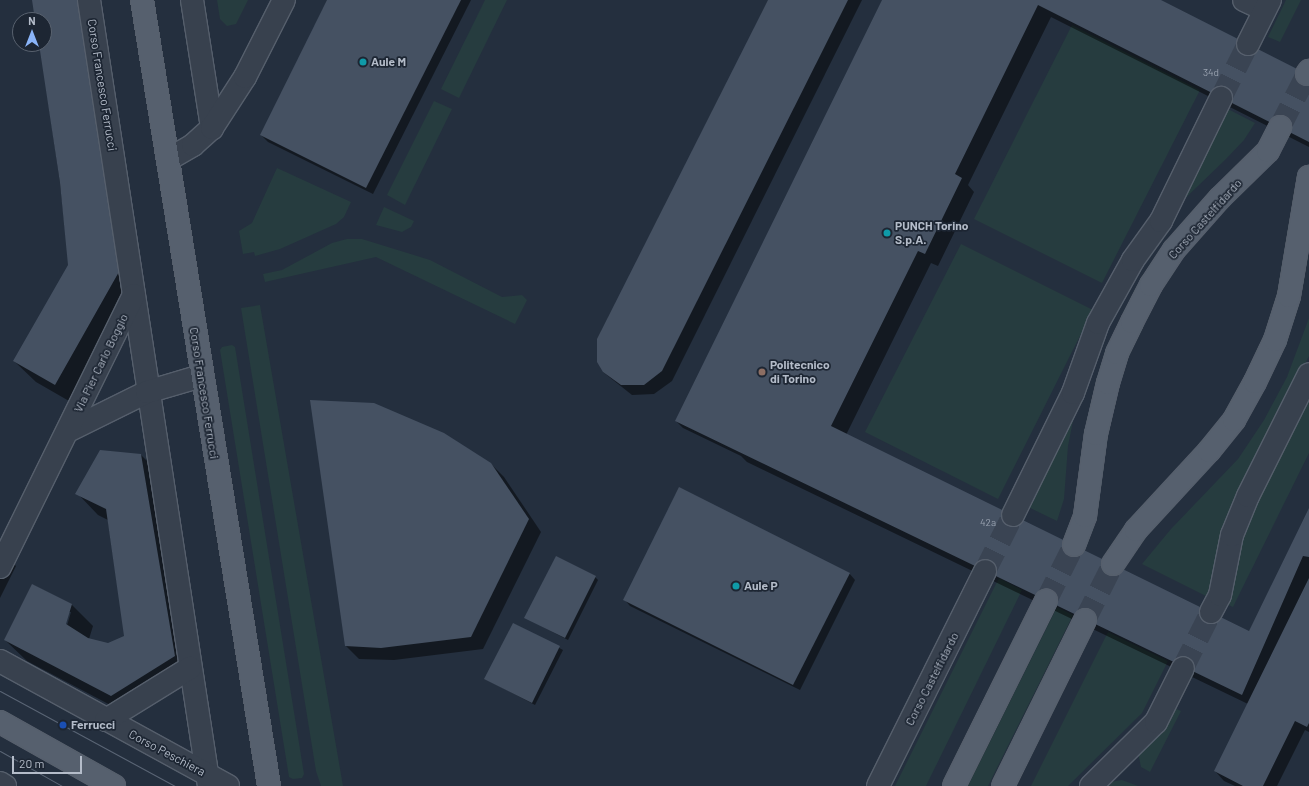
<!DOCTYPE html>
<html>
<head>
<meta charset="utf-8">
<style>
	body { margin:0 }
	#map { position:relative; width:1309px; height:786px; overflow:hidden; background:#242f3e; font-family:Barlow,sans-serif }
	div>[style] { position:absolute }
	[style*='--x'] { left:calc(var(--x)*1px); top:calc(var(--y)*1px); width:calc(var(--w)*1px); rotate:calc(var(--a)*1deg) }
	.green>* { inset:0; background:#263c3f }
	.shadow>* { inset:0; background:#0007 }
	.building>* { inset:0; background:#455162 }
	.minor-tunnel>* { height:22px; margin-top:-11px; transform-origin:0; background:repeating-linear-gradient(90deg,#3a4453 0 22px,transparent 0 33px) }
	.major-tunnel>* { height:22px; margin-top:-11px; transform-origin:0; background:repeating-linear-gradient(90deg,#3a4453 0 22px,transparent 0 33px) }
	.roads { filter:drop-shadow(1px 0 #565f6c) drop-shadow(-1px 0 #565f6c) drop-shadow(0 1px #565f6c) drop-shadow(0 -1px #565f6c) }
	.minor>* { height:22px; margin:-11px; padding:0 11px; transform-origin:11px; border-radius:11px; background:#38414e }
	.major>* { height:22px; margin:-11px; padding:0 11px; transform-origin:11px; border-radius:11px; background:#56606e }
	.tram>* { height:1px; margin:-0.5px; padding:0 0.5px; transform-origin:0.5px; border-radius:0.5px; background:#5a6575 }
	.dots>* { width:11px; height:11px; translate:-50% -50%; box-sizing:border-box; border:2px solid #1d2633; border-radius:50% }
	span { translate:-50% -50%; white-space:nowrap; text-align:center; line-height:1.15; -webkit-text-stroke:3.5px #1d2633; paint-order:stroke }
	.number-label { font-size:10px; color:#98a1af }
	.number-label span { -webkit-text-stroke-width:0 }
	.poi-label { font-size:12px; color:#b4bcc9; font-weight:700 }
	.left { translate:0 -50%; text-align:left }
	.street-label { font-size:12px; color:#b4bcc9 }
	.north { position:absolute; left:12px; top:12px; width:40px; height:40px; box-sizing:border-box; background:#1d2633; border:1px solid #59626f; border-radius:50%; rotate:0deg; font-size:11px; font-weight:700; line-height:16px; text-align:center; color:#b4bcc9 }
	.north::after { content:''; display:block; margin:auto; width:14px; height:18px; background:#8ab4f8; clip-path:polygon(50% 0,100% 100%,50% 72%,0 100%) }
	.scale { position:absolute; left:12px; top:756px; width:70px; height:18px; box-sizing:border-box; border:2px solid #b4bcc9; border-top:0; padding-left:5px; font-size:12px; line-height:14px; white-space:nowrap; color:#b4bcc9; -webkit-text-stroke:3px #1d2633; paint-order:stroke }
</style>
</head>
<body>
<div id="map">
	<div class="green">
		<div style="clip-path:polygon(217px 0,248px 0,236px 24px,227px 26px,220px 19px)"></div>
		<div style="clip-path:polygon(485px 0,507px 0,459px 98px,441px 89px)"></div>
		<div style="clip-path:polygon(1286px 0,1301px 0,1280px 42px,1268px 37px)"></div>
		<div style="clip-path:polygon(1072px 25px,1200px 90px,1102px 283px,974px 219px)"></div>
		<div style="clip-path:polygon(434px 101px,452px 109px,405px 205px,387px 195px)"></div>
		<div style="clip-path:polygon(1224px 107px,1255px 123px,1244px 140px,1226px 159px,1171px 212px)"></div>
		<div style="clip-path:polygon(277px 168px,351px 202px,344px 217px,336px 224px,280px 249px,255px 256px,254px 252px,243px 254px,239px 231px,252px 223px)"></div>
		<div style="clip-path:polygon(384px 207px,414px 221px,411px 227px,402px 232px,376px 225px)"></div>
		<div style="clip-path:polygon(347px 239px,362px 239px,430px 260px,502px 297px,522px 295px,527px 300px,515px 324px,376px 257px,265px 282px,263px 274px,282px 270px,332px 243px)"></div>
		<div style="clip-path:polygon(961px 244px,1093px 310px,998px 499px,865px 432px)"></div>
		<div style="clip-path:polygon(260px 305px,343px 786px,321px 786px,316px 771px,241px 308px)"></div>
		<div style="clip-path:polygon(1309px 318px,1309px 356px,1271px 431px,1208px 597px,1142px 564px,1171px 529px,1238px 459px,1264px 420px,1287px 377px)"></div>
		<div style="clip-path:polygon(232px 345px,235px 347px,304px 774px,302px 778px,293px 779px,289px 777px,220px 350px,222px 347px)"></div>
		<div style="clip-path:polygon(1309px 392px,1309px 453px,1233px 607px,1224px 603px,1241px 532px)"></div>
		<div style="clip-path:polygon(1077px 401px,1068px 446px,1064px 499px,1057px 521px,1026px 506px)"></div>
		<div style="clip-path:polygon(999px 578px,1022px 590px,926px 786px,895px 786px)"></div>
		<div style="clip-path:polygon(1057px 607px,1073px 615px,988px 786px,968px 786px)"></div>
		<div style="clip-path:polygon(1108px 632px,1168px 661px,1142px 713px,1068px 786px,1031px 786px)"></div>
		<div style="clip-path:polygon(1172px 707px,1181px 711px,1150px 772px,1141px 767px,1138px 753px)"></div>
		<div style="clip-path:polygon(1122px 780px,1138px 786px,1102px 786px,1104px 783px)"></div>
	</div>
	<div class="shadow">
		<div style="clip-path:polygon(33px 0,100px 21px,104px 25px,141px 292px,76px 405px,36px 382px,14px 361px,69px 265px,60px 183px,40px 44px,44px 44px,44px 20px,36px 20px)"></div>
		<div style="clip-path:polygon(328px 0,471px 0,373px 194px,268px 142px,261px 135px)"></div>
		<div style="clip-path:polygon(769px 0,862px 0,672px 381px,654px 394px,632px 395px,603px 372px)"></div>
		<div style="clip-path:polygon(883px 0,1156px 0,1309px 77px,1309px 147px,1051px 17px,968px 185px,974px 192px,938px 266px,931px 263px,846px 435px,1249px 632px,1309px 511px,1309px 732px,1305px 730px,1277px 786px,1235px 786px,1224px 781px,1215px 771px,1248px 704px,747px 462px,741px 456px,683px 428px,676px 421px)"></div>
		<div style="clip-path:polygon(evenodd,141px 455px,162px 476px,196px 678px,133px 717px,27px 661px,5px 640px,33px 585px,72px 605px,93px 626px,89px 639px,108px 644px,125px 637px,108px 520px,98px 515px,77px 493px,141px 455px,69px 612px,71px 612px,66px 629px,64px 628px,69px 612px)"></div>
		<div style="clip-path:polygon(491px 464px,504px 477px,541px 532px,483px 649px,394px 660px,359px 659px,346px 646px)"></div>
		<div style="clip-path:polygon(0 550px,16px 566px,0 598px)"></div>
		<div style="clip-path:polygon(849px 573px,855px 580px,800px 690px,630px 606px,624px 599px)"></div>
		<div style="clip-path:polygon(595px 577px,598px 580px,568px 640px,526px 618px)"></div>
		<div style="clip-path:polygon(514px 624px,563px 650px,535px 705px,486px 679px)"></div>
	</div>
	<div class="building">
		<div style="clip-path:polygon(32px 0,83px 0,120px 270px,55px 385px,13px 361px,68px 265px,60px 183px,39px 44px,44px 44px,44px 20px,35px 20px)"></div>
		<div style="clip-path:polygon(327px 0,461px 0,366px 188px,260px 135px)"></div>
		<div style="clip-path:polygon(768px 0,848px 0,662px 371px,644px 385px,621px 385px,603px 372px,597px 362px,597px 339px)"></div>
		<div style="clip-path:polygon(882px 0,1161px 0,1309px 75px,1309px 142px,1038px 5px,955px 174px,962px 178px,925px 254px,918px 251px,831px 426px,1249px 631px,1309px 508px,1309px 557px,1303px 556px,1242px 695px,675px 421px)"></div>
		<div style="clip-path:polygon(310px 400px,374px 403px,444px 433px,491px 463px,529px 519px,471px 637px,381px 648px,345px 646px)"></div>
		<div style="clip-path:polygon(100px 450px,141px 454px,175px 656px,111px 696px,4px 640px,32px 584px,72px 604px,66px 624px,88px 638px,108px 643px,124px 636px,106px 509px,75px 494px)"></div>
		<div style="clip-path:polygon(679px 487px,850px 573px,793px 685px,623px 600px)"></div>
		<div style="clip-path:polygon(556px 556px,596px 576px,565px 638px,524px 618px)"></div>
		<div style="clip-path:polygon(1309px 578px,1309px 723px,1307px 727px,1295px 721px,1263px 786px,1243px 786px,1214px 771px)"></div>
		<div style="clip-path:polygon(513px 623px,560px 646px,532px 703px,484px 679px)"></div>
	</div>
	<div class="minor-tunnel">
		<div style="--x:1221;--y:98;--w:60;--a:-63.4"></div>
		<div style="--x:985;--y:571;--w:63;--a:-63.4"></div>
		<div style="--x:1183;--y:668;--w:63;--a:-63.4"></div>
	</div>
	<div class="major-tunnel">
		<div style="--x:1280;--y:127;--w:59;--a:-63"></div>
		<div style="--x:1046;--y:601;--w:63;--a:-63.4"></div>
		<div style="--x:1085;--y:620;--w:63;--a:-63.4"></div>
	</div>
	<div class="roads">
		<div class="minor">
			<div style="--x:89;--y:0;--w:795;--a:81.32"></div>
			<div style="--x:192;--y:0;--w:130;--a:81.1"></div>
			<div style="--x:1244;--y:0;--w:23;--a:25"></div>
			<div style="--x:1248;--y:44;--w:49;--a:-63.4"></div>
			<div style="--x:169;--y:159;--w:28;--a:-30"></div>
			<div style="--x:193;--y:145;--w:25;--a:-42"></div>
			<div style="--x:212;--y:128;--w:61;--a:-57.1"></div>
			<div style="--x:245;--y:77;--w:86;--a:-63.1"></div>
			<div style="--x:68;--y:431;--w:88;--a:-26.3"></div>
			<div style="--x:147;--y:392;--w:56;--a:-16.5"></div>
			<div style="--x:1013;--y:515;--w:136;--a:-63.8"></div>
			<div style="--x:1073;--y:393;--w:74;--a:-70.3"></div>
			<div style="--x:1098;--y:323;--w:72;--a:-60.9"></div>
			<div style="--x:1133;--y:260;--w:48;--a:-54.3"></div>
			<div style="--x:1161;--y:221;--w:137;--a:-64"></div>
			<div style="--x:0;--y:567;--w:303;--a:-63.8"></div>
			<div style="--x:1211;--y:612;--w:19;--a:-62"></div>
			<div style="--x:1220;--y:595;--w:61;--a:-78.7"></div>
			<div style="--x:1232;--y:535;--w:42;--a:-67.7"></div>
			<div style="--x:1248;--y:496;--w:136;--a:-63.4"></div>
			<div style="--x:0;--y:661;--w:260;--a:28.7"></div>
			<div style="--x:106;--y:720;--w:99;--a:-31.8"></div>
			<div style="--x:0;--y:783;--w:6;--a:31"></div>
			<div style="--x:878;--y:786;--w:240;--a:-63.5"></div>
			<div style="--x:1091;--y:786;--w:91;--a:-44.6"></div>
			<div style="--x:1156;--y:722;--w:60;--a:-63.4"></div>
		</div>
		<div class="major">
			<div style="--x:142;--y:0;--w:796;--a:80.82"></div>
			<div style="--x:1307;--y:74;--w:4;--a:-56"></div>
			<div style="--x:1074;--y:545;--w:31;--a:-69"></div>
			<div style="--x:1085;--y:516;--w:83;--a:-82.4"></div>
			<div style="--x:1096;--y:434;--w:52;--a:-76.8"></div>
			<div style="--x:1108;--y:383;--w:31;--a:-73"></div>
			<div style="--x:1117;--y:353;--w:34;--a:-64"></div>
			<div style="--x:1132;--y:322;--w:42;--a:-62.8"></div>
			<div style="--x:1151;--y:285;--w:42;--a:-56.7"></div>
			<div style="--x:1174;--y:250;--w:69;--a:-48.5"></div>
			<div style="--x:1220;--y:198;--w:67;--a:-44.4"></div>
			<div style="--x:1268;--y:151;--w:27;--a:-63"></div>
			<div style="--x:1113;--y:564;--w:41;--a:-55.9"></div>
			<div style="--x:1136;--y:530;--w:108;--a:-47.3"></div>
			<div style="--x:1209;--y:451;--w:40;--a:-51"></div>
			<div style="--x:1234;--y:420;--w:43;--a:-61.1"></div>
			<div style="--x:1255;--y:382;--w:47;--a:-64.5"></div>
			<div style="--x:1275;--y:340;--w:46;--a:-72.3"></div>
			<div style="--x:1289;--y:296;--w:121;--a:-80.5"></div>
			<div style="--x:0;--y:722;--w:131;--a:29.3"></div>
			<div style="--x:954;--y:786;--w:207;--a:-63.6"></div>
			<div style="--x:1003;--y:786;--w:185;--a:-63.7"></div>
		</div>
	</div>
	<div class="tram">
		<div style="--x:0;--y:691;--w:199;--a:28.5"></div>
		<div style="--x:0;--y:751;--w:71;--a:29.4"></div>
	</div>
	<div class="dots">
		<div style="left:363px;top:62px;background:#0f9aa8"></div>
		<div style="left:887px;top:233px;background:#0f9aa8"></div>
		<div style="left:762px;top:372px;background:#8d6e63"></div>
		<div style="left:736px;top:586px;background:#0f9aa8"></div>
		<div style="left:63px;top:725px;background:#1a4fb4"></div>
	</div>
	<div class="number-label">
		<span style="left:1211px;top:73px">34d</span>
		<span style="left:988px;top:523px">42a</span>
	</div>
	<div class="poi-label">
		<span class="left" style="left:371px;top:62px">Aule M</span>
		<span class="left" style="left:895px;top:233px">PUNCH Torino<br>S.p.A.</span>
		<span class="left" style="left:770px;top:372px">Politecnico<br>di Torino</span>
		<span class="left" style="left:744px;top:586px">Aule P</span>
		<span class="left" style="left:71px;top:725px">Ferrucci</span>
	</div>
	<div class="street-label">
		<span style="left:102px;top:85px;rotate:81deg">Corso Francesco Ferrucci</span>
		<span style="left:1205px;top:219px;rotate:-48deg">Corso Castelfidardo</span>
		<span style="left:101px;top:363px;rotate:-64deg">Via Pier Carlo Boggio</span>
		<span style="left:204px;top:393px;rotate:81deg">Corso Francesco Ferrucci</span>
		<span style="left:932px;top:679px;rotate:-63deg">Corso Castelfidardo</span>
		<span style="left:167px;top:753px;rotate:28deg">Corso Peschiera</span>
	</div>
	<div class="north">N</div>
	<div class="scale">20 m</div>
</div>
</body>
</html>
